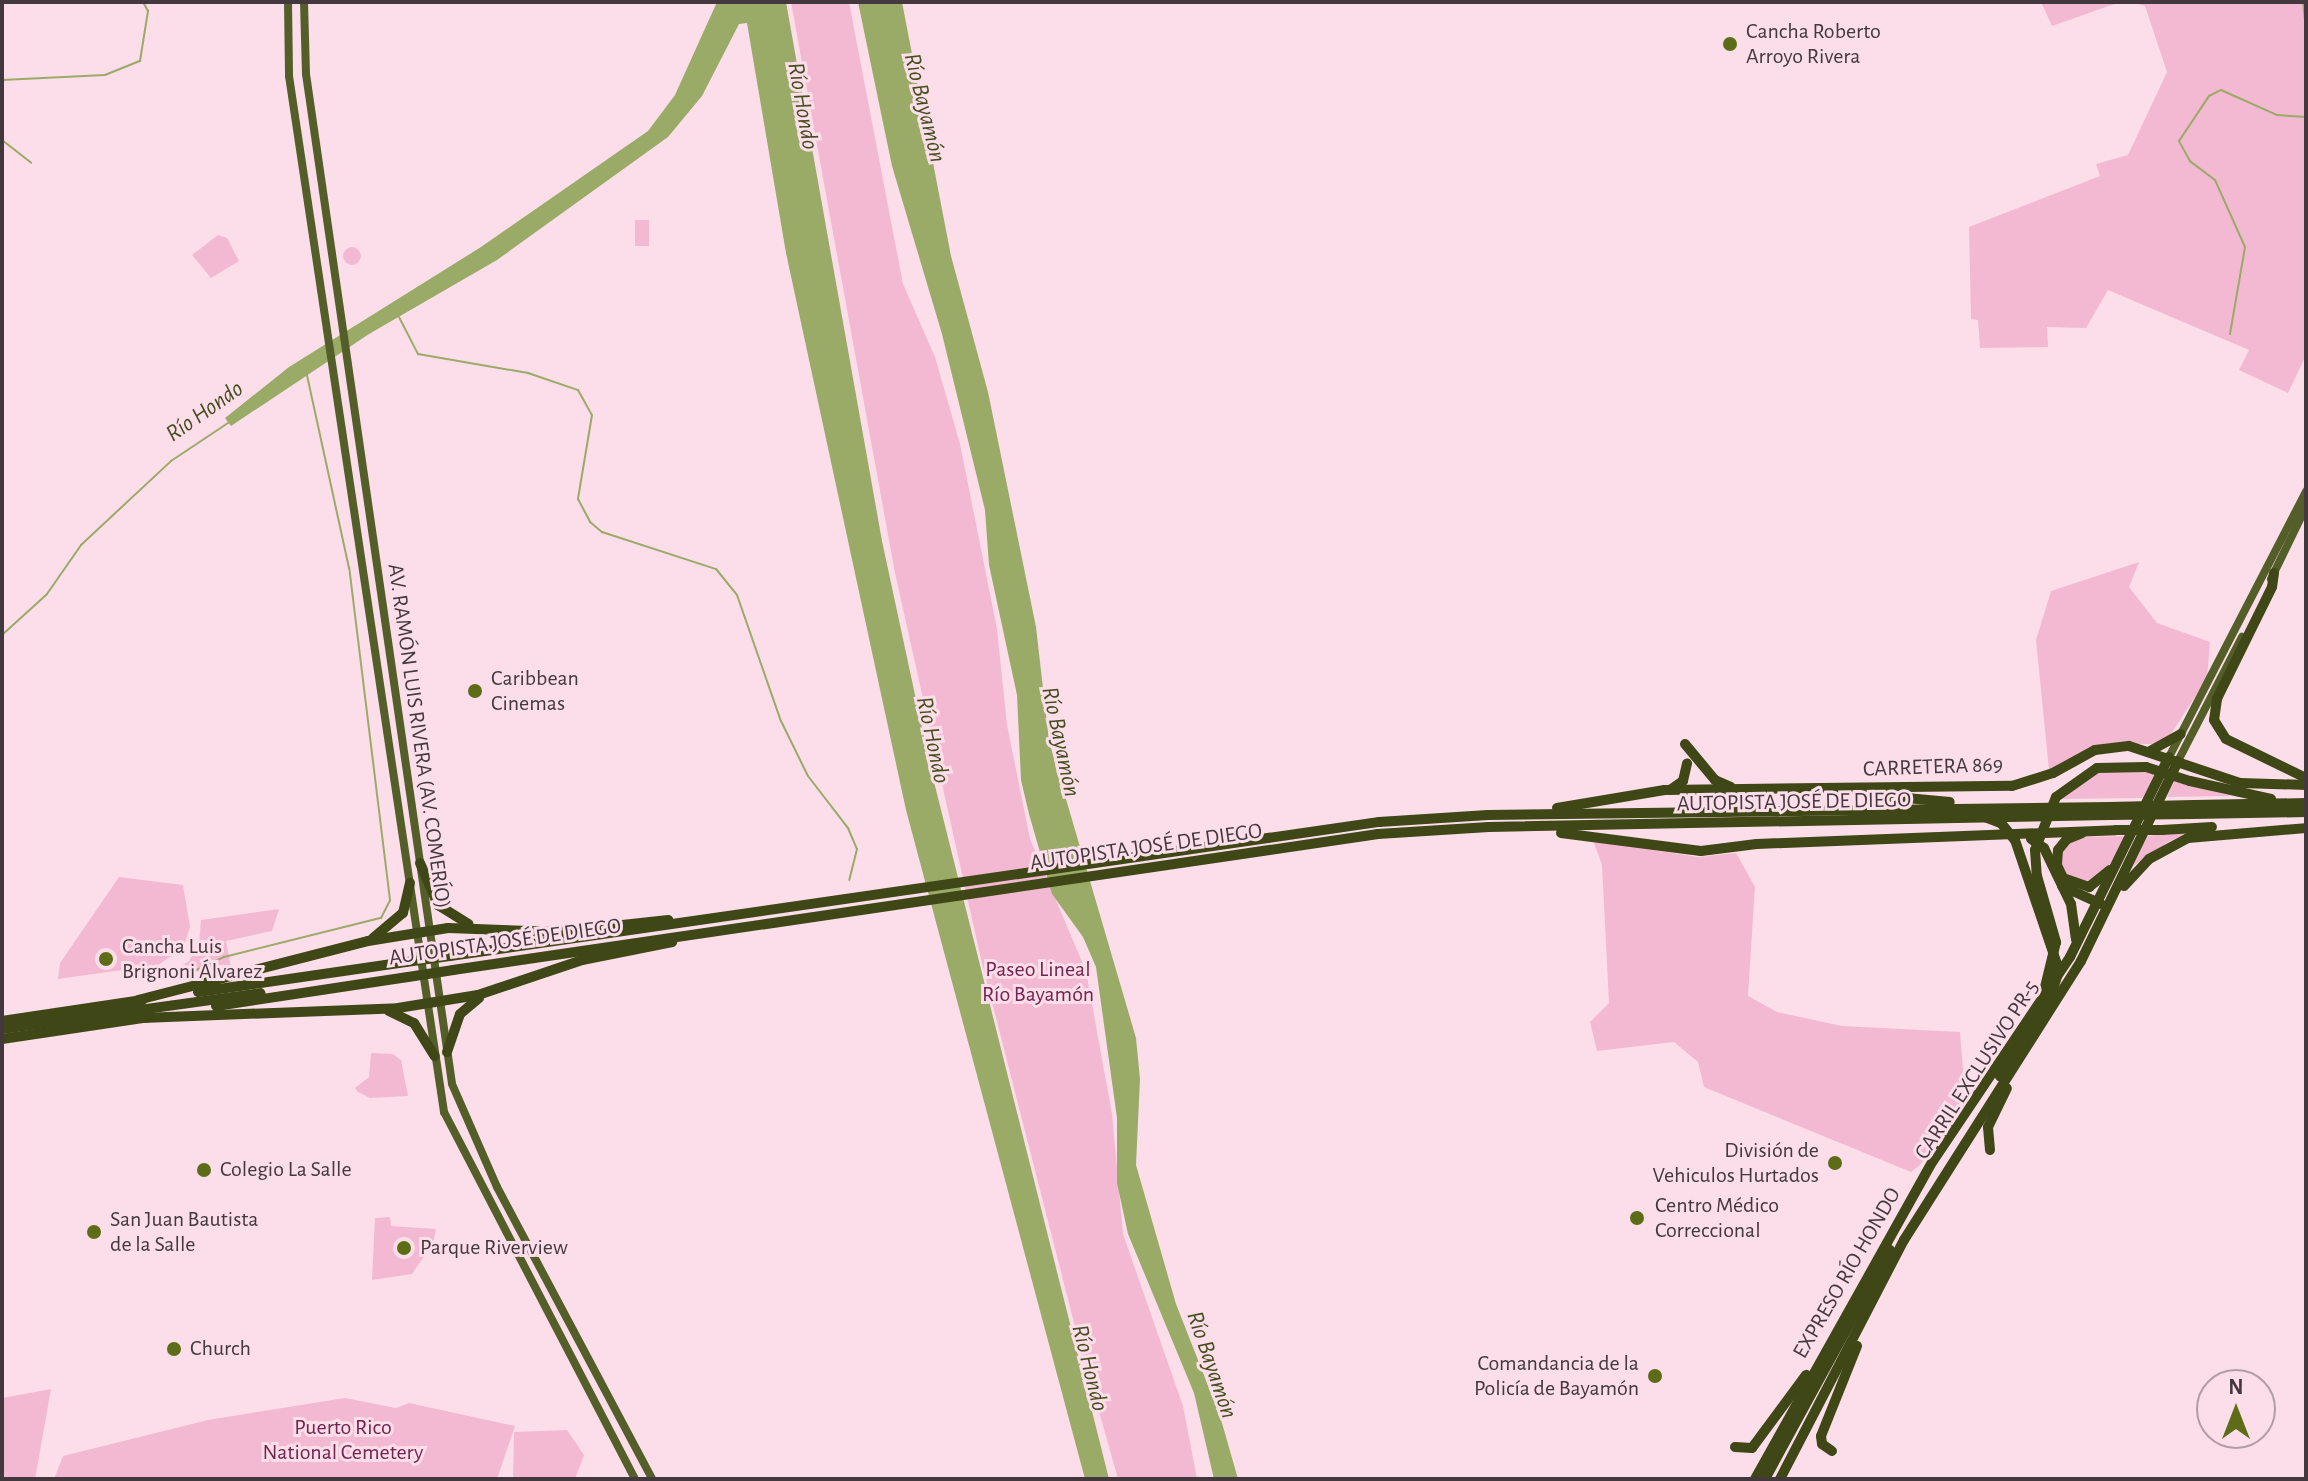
<!DOCTYPE html>
<html>
<head>
<meta charset="utf-8">
<style>
	body { margin:0 }
	#map { position:relative; width:2308px; height:1481px; overflow:hidden; background:#fcdeea; font-family:"Alegreya Sans",sans-serif }
	div>[style] { position:absolute }
	[style*='--x'] { left:calc(var(--x)*1px); top:calc(var(--y)*1px); width:calc(var(--w)*1px); rotate:calc(var(--a)*1deg) }
	.green>* { inset:0; background:#f4b9d2 }
	.round { border-radius:50% }
	.water>* { inset:0; background:#9aaa67 }
	.stream>* { height:2px; margin:-1px; padding:0 1px; transform-origin:1px; border-radius:1px; background:#9aaa67 }
	.primary>* { height:8px; margin:-4px; padding:0 4px; transform-origin:4px; border-radius:4px; background:#535e29 }
	.highway>* { height:10px; margin:-5px; padding:0 5px; transform-origin:5px; border-radius:5px; background:#3e4715 }
	.highway-bridge>* { height:10px; margin:-5px; padding:0 5px; transform-origin:5px; border-radius:5px; background:#3e4715 }
	.dots>* { width:22px; height:22px; translate:-50% -50%; box-sizing:border-box; border:4px solid #fcdeea; border-radius:50% }
	span { translate:-50% -50%; white-space:nowrap; text-align:center; line-height:1.15; -webkit-text-stroke:6px #fcdeea; paint-order:stroke }
	.poi-label { font-size:22px; color:#43383d }
	.left { translate:0 -50%; text-align:left }
	.right { translate:-100% -50%; text-align:right }
	.street-label { font-size:22px; color:#43383d }
	.park-label { font-size:22px; color:#73234e }
	.water-label { font-size:24px; color:#444e1c; font-style:italic }
	.frame { position:absolute; inset:0; border:4px solid #43383d; pointer-events:none }
	.north { position:absolute; left:2196px; top:1369px; width:80px; height:80px; box-sizing:border-box; background:#fcdeea; border:2px solid #b29ca5; border-radius:50%; rotate:0deg; font-size:22px; font-weight:700; line-height:32px; text-align:center; color:#43383d }
	.north::after { content:''; display:block; margin:auto; width:28px; height:36px; background:#5d6c16; clip-path:polygon(50% 0,100% 100%,50% 72%,0 100%) }
</style>
</head>
<body>
<div id="map">
	<div class="green">
		<div style="clip-path:polygon(791px 2px,849px 2px,903px 284px,935px 357px,960px 444px,997px 629px,1007px 725px,1030px 839px,1086px 971px,1112px 1114px,1123px 1234px,1183px 1406px,1197px 1479px,1118px 1479px,1073px 1319px,981px 959px,895px 573px)"></div>
		<div style="clip-path:polygon(2041px 2px,2120px 2px,2052px 26px)"></div>
		<div style="clip-path:polygon(2131px 2px,2306px 2px,2306px 355px,2288px 393px,2239px 370px,2249px 350px,2108px 290px,2086px 328px,2047px 327px,2048px 347px,1980px 348px,1978px 320px,1971px 319px,1969px 227px,2100px 176px,2096px 164px,2128px 155px,2167px 72px,2145px 6px)"></div>
		<div class="round" style="left:1720px;top:34px;width:20px;height:20px"></div>
		<div style="clip-path:polygon(635px 220px,649px 220px,649px 246px,635px 246px)"></div>
		<div style="clip-path:polygon(218px 235px,227px 238px,239px 261px,211px 278px,192px 255px)"></div>
		<div class="round" style="left:343px;top:247px;width:18px;height:18px"></div>
		<div style="clip-path:polygon(2139px 562px,2129px 587px,2157px 623px,2210px 642px,2207px 678px,2171px 734px,2157px 744px,2102px 744px,2049px 770px,2036px 640px,2051px 591px)"></div>
		<div style="clip-path:polygon(2121px 766px,2157px 774px,2145px 798px,2060px 799px,2088px 775px)"></div>
		<div style="clip-path:polygon(2175px 780px,2231px 796px,2167px 797px)"></div>
		<div style="clip-path:polygon(2192px 831px,2168px 842px,2129px 869px,2146px 836px)"></div>
		<div style="clip-path:polygon(2126px 836px,2104px 874px,2084px 884px,2073px 882px,2061px 869px,2061px 853px,2068px 843px,2083px 837px)"></div>
		<div style="clip-path:polygon(1593px 840px,1698px 857px,1736px 853px,1755px 887px,1748px 996px,1777px 1012px,1842px 1026px,1960px 1032px,1965px 1094px,1920px 1165px,1911px 1172px,1704px 1087px,1698px 1062px,1674px 1042px,1597px 1051px,1590px 1022px,1609px 1003px,1602px 865px)"></div>
		<div style="clip-path:polygon(119px 877px,183px 885px,190px 927px,183px 948px,158px 965px,58px 979px,60px 963px)"></div>
		<div style="clip-path:polygon(279px 909px,272px 931px,226px 941px,231px 967px,165px 976px,189px 961px,199px 944px,201px 920px)"></div>
		<div style="clip-path:polygon(371px 1053px,393px 1054px,401px 1060px,408px 1096px,370px 1098px,358px 1092px,355px 1088px,369px 1077px)"></div>
		<div style="clip-path:polygon(390px 1217px,391px 1226px,436px 1229px,433px 1243px,412px 1274px,372px 1280px,375px 1218px)"></div>
		<div style="clip-path:polygon(51px 1389px,35px 1479px,2px 1479px,2px 1398px)"></div>
		<div style="clip-path:polygon(345px 1398px,396px 1408px,409px 1403px,515px 1426px,497px 1479px,54px 1479px,63px 1456px,208px 1420px)"></div>
		<div style="clip-path:polygon(567px 1430px,584px 1455px,575px 1479px,513px 1479px,514px 1432px)"></div>
	</div>
	<div class="water">
		<div style="clip-path:polygon(717px 2px,786px 2px,882px 541px,932px 774px,1109px 1479px,1085px 1479px,906px 810px,786px 253px,747px 23px,739px 24px,702px 96px,668px 137px,497px 260px,369px 334px,231px 426px,225px 418px,289px 367px,481px 247px,648px 131px,675px 95px)"></div>
		<div style="clip-path:polygon(858px 2px,902px 2px,951px 256px,988px 392px,1036px 627px,1049px 741px,1136px 1038px,1140px 1079px,1136px 1165px,1176px 1304px,1220px 1416px,1238px 1479px,1214px 1479px,1194px 1393px,1128px 1234px,1117px 1183px,1117px 1118px,1096px 967px,1083px 937px,1052px 894px,1029px 814px,1021px 780px,1017px 695px,989px 565px,985px 510px,942px 334px,892px 166px)"></div>
	</div>
	<div class="stream">
		<div style="--x:2303;--y:2;--w:27;--a:84"></div>
		<div style="--x:2;--y:80;--w:103;--a:-2.8"></div>
		<div style="--x:105;--y:75;--w:38;--a:-22"></div>
		<div style="--x:140;--y:61;--w:51;--a:-80.9"></div>
		<div style="--x:148;--y:11;--w:10;--a:-119"></div>
		<div style="--x:2;--y:140;--w:37;--a:38"></div>
		<div style="--x:399;--y:317;--w:42;--a:62.8"></div>
		<div style="--x:418;--y:354;--w:112;--a:9.8"></div>
		<div style="--x:528;--y:373;--w:53;--a:18.8"></div>
		<div style="--x:578;--y:390;--w:29;--a:61"></div>
		<div style="--x:592;--y:415;--w:85;--a:99.5"></div>
		<div style="--x:578;--y:499;--w:26;--a:62"></div>
		<div style="--x:590;--y:522;--w:16;--a:40"></div>
		<div style="--x:602;--y:532;--w:120;--a:18"></div>
		<div style="--x:716;--y:569;--w:33;--a:51"></div>
		<div style="--x:737;--y:595;--w:133;--a:70.8"></div>
		<div style="--x:781;--y:721;--w:61;--a:63.9"></div>
		<div style="--x:808;--y:776;--w:66;--a:52.4"></div>
		<div style="--x:848;--y:828;--w:23;--a:67"></div>
		<div style="--x:857;--y:849;--w:32;--a:104"></div>
		<div style="--x:2230;--y:334;--w:88;--a:-80.2"></div>
		<div style="--x:2245;--y:247;--w:73;--a:-114.1"></div>
		<div style="--x:2215;--y:180;--w:31;--a:-143"></div>
		<div style="--x:2190;--y:161;--w:23;--a:-119"></div>
		<div style="--x:2179;--y:141;--w:54;--a:-56.3"></div>
		<div style="--x:2209;--y:96;--w:13;--a:-27"></div>
		<div style="--x:2221;--y:90;--w:61;--a:24.1"></div>
		<div style="--x:2277;--y:115;--w:29;--a:4"></div>
		<div style="--x:2;--y:635;--w:61;--a:-42.3"></div>
		<div style="--x:47;--y:594;--w:60;--a:-55.2"></div>
		<div style="--x:81;--y:545;--w:123;--a:-43"></div>
		<div style="--x:171;--y:461;--w:69;--a:-33.7"></div>
		<div style="--x:192;--y:972;--w:35;--a:-25"></div>
		<div style="--x:224;--y:957;--w:162;--a:-14"></div>
		<div style="--x:381;--y:918;--w:20;--a:-63"></div>
		<div style="--x:390;--y:900;--w:335;--a:-97"></div>
		<div style="--x:349;--y:568;--w:198;--a:-102.3"></div>
	</div>
	<div class="primary">
		<div style="--x:288;--y:2;--w:74;--a:89.2"></div>
		<div style="--x:289;--y:76;--w:1048;--a:81.49"></div>
		<div style="--x:444;--y:1112;--w:414;--a:62.5"></div>
		<div style="--x:304;--y:2;--w:72;--a:88.4"></div>
		<div style="--x:306;--y:74;--w:1020;--a:81.77"></div>
		<div style="--x:452;--y:1084;--w:112;--a:66.4"></div>
		<div style="--x:497;--y:1187;--w:331;--a:62"></div>
		<div style="--x:2271;--y:579;--w:80;--a:-64.1"></div>
		<div style="--x:2169;--y:757;--w:299;--a:-62.7"></div>
		<div style="--x:2178;--y:761;--w:140;--a:-62.7"></div>
	</div>
	<div class="highway">
		<div style="--x:2274;--y:573;--w:14;--a:98"></div>
		<div style="--x:2272;--y:587;--w:125;--a:116.2"></div>
		<div style="--x:2217;--y:699;--w:21;--a:98"></div>
		<div style="--x:2214;--y:720;--w:22;--a:58"></div>
		<div style="--x:2226;--y:739;--w:89;--a:26"></div>
		<div style="--x:1685;--y:744;--w:47;--a:50.2"></div>
		<div style="--x:1715;--y:780;--w:17;--a:24"></div>
		<div style="--x:2150;--y:751;--w:35;--a:-29"></div>
		<div style="--x:2190;--y:781;--w:83;--a:12.5"></div>
		<div style="--x:1670;--y:790;--w:16;--a:-35"></div>
		<div style="--x:1683;--y:781;--w:18;--a:-77"></div>
		<div style="--x:1874;--y:795;--w:76;--a:5.3"></div>
		<div style="--x:2056;--y:797;--w:50;--a:-35.3"></div>
		<div style="--x:2097;--y:768;--w:49;--a:-1.2"></div>
		<div style="--x:2194;--y:805;--w:112;--a:-1"></div>
		<div style="--x:1557;--y:808;--w:109;--a:-9.5"></div>
		<div style="--x:1664;--y:790;--w:348;--a:-0.7"></div>
		<div style="--x:2012;--y:786;--w:43;--a:-17.6"></div>
		<div style="--x:2053;--y:773;--w:48;--a:-28.7"></div>
		<div style="--x:2095;--y:750;--w:34;--a:-7"></div>
		<div style="--x:2129;--y:746;--w:117;--a:18.4"></div>
		<div style="--x:2240;--y:783;--w:66;--a:1.7"></div>
		<div style="--x:2193;--y:814;--w:113;--a:-1"></div>
		<div style="--x:2162;--y:830;--w:50;--a:-3.4"></div>
		<div style="--x:1561;--y:833;--w:141;--a:7.3"></div>
		<div style="--x:1701;--y:851;--w:56;--a:-7.1"></div>
		<div style="--x:1757;--y:844;--w:359;--a:-2.2"></div>
		<div style="--x:2082;--y:833;--w:16;--a:158"></div>
		<div style="--x:2067;--y:839;--w:14;--a:129"></div>
		<div style="--x:2058;--y:850;--w:15;--a:94"></div>
		<div style="--x:2057;--y:865;--w:14;--a:65"></div>
		<div style="--x:2063;--y:878;--w:28;--a:19"></div>
		<div style="--x:2089;--y:887;--w:27;--a:-39"></div>
		<div style="--x:2031;--y:839;--w:16;--a:35"></div>
		<div style="--x:2044;--y:848;--w:62;--a:64.3"></div>
		<div style="--x:2071;--y:904;--w:36;--a:82"></div>
		<div style="--x:2035;--y:850;--w:26;--a:86"></div>
		<div style="--x:2037;--y:876;--w:69;--a:73.9"></div>
		<div style="--x:2056;--y:942;--w:46;--a:103.7"></div>
		<div style="--x:420;--y:863;--w:46;--a:66.8"></div>
		<div style="--x:438;--y:905;--w:36;--a:32"></div>
		<div style="--x:2062;--y:886;--w:43;--a:24.8"></div>
		<div style="--x:2124;--y:886;--w:37;--a:-47"></div>
		<div style="--x:2149;--y:859;--w:44;--a:-28.3"></div>
		<div style="--x:2188;--y:838;--w:118;--a:-4.8"></div>
		<div style="--x:373;--y:938;--w:39;--a:-40"></div>
		<div style="--x:403;--y:913;--w:31;--a:-77"></div>
		<div style="--x:450;--y:956;--w:939;--a:-8.21"></div>
		<div style="--x:1379;--y:822;--w:109;--a:-3.7"></div>
		<div style="--x:1488;--y:815;--w:622;--a:-0.74"></div>
		<div style="--x:453;--y:970;--w:935;--a:-8.36"></div>
		<div style="--x:1378;--y:834;--w:111;--a:-3.6"></div>
		<div style="--x:1489;--y:827;--w:620;--a:-1.11"></div>
		<div style="--x:198;--y:992;--w:210;--a:-8.2"></div>
		<div style="--x:138;--y:1000;--w:237;--a:-14.4"></div>
		<div style="--x:368;--y:941;--w:81;--a:-9.2"></div>
		<div style="--x:448;--y:928;--w:110;--a:2.1"></div>
		<div style="--x:558;--y:932;--w:111;--a:-6.2"></div>
		<div style="--x:216;--y:1006;--w:194;--a:-8.6"></div>
		<div style="--x:389;--y:1011;--w:28;--a:26"></div>
		<div style="--x:414;--y:1023;--w:39;--a:58"></div>
		<div style="--x:142;--y:1018;--w:256;--a:-2.2"></div>
		<div style="--x:398;--y:1008;--w:81;--a:-9.2"></div>
		<div style="--x:478;--y:995;--w:110;--a:-18.6"></div>
		<div style="--x:582;--y:960;--w:92;--a:-11.3"></div>
		<div style="--x:2;--y:1021;--w:142;--a:-8.5"></div>
		<div style="--x:2;--y:1029;--w:261;--a:-7.9"></div>
		<div style="--x:2;--y:1039;--w:149;--a:-8.5"></div>
		<div style="--x:447;--y:1052;--w:40;--a:-71.1"></div>
		<div style="--x:460;--y:1014;--w:25;--a:-40"></div>
		<div style="--x:1990;--y:1150;--w:23;--a:-95"></div>
		<div style="--x:1988;--y:1127;--w:43;--a:-64"></div>
		<div style="--x:1735;--y:1447;--w:17;--a:3"></div>
		<div style="--x:1752;--y:1448;--w:91;--a:-53.5"></div>
		<div style="--x:1832;--y:1451;--w:12;--a:-145"></div>
		<div style="--x:1822;--y:1444;--w:8;--a:-97"></div>
		<div style="--x:1821;--y:1436;--w:97;--a:-68.2"></div>
		<div style="--x:1755;--y:1479;--w:364;--a:-60.8"></div>
		<div style="--x:1933;--y:1161;--w:246;--a:-56.1"></div>
		<div style="--x:2070;--y:957;--w:223;--a:-63.7"></div>
		<div style="--x:1765;--y:1479;--w:261;--a:-61.4"></div>
		<div style="--x:1780;--y:1479;--w:269;--a:-62.6"></div>
		<div style="--x:1904;--y:1240;--w:330;--a:-57.6"></div>
		<div style="--x:2081;--y:961;--w:222;--a:-64.1"></div>
	</div>
	<div class="highway-bridge">
		<div style="--x:2146;--y:767;--w:46;--a:17.7"></div>
		<div style="--x:2110;--y:807;--w:84;--a:-1.4"></div>
		<div style="--x:1853;--y:815;--w:124;--a:-0.5"></div>
		<div style="--x:1977;--y:814;--w:26;--a:21"></div>
		<div style="--x:2001;--y:823;--w:22;--a:51"></div>
		<div style="--x:2015;--y:840;--w:137;--a:71.3"></div>
		<div style="--x:2059;--y:970;--w:34;--a:107"></div>
		<div style="--x:2049;--y:1002;--w:89;--a:123.5"></div>
		<div style="--x:2109;--y:815;--w:84;--a:-0.7"></div>
		<div style="--x:2116;--y:830;--w:46;--a:0"></div>
		<div style="--x:2035;--y:850;--w:57;--a:-68.4"></div>
		<div style="--x:406;--y:962;--w:44;--a:-7.8"></div>
		<div style="--x:408;--y:977;--w:46;--a:-8.8"></div>
	</div>
	<div class="dots">
		<div style="left:1730px;top:44px;background:#5d6c16"></div>
		<div style="left:475px;top:691px;background:#5d6c16"></div>
		<div style="left:106px;top:959px;background:#5d6c16"></div>
		<div style="left:1835px;top:1163px;background:#5d6c16"></div>
		<div style="left:204px;top:1170px;background:#5d6c16"></div>
		<div style="left:1637px;top:1218px;background:#5d6c16"></div>
		<div style="left:94px;top:1232px;background:#5d6c16"></div>
		<div style="left:404px;top:1248px;background:#5d6c16"></div>
		<div style="left:174px;top:1349px;background:#5d6c16"></div>
		<div style="left:1655px;top:1376px;background:#5d6c16"></div>
	</div>
	<div class="poi-label">
		<span class="left" style="left:1746px;top:44px">Cancha Roberto<br>Arroyo Rivera</span>
		<span class="left" style="left:491px;top:691px">Caribbean<br>Cinemas</span>
		<span class="left" style="left:122px;top:959px">Cancha Luis<br>Brignoni Álvarez</span>
		<span class="right" style="left:1819px;top:1163px">División de<br>Vehiculos Hurtados</span>
		<span class="left" style="left:220px;top:1170px">Colegio La Salle</span>
		<span class="left" style="left:1655px;top:1218px">Centro Médico<br>Correccional</span>
		<span class="left" style="left:110px;top:1232px">San Juan Bautista<br>de la Salle</span>
		<span class="left" style="left:420px;top:1248px">Parque Riverview</span>
		<span class="left" style="left:190px;top:1349px">Church</span>
		<span class="right" style="left:1639px;top:1376px">Comandancia de la<br>Policía de Bayamón</span>
	</div>
	<div class="street-label">
		<span style="left:419px;top:736px;rotate:82deg">AV. RAMÓN LUIS RIVERA (AV. COMERÍO)</span>
		<span style="left:1933px;top:767px;rotate:-2deg">CARRETERA 869</span>
		<span style="left:1794px;top:802px;rotate:-1deg">AUTOPISTA JOSÉ DE DIEGO</span>
		<span style="left:1146px;top:847px;rotate:-8deg">AUTOPISTA JOSÉ DE DIEGO</span>
		<span style="left:505px;top:942px;rotate:-8deg">AUTOPISTA JOSÉ DE DIEGO</span>
		<span style="left:1977px;top:1070px;rotate:-57deg">CARRIL EXCLUSIVO PR-5</span>
		<span style="left:1847px;top:1273px;rotate:-60deg">EXPRESO RÍO HONDO</span>
	</div>
	<div class="park-label">
		<span style="left:1038px;top:982px">Paseo Lineal<br>Río Bayamón</span>
		<span style="left:343px;top:1440px">Puerto Rico<br>National Cemetery</span>
	</div>
	<div class="water-label">
		<span style="left:802px;top:106px;rotate:80deg">Río Hondo</span>
		<span style="left:924px;top:108px;rotate:76deg">Río Bayamón</span>
		<span style="left:205px;top:412px;rotate:-35deg">Río Hondo</span>
		<span style="left:932px;top:740px;rotate:78deg">Río Hondo</span>
		<span style="left:1060px;top:742px;rotate:78deg">Río Bayamón</span>
		<span style="left:1211px;top:1365px;rotate:71deg">Río Bayamón</span>
		<span style="left:1089px;top:1368px;rotate:76deg">Río Hondo</span>
	</div>
	<div class="frame"></div>
	<div class="north">N</div>
</div>
</body>
</html>
